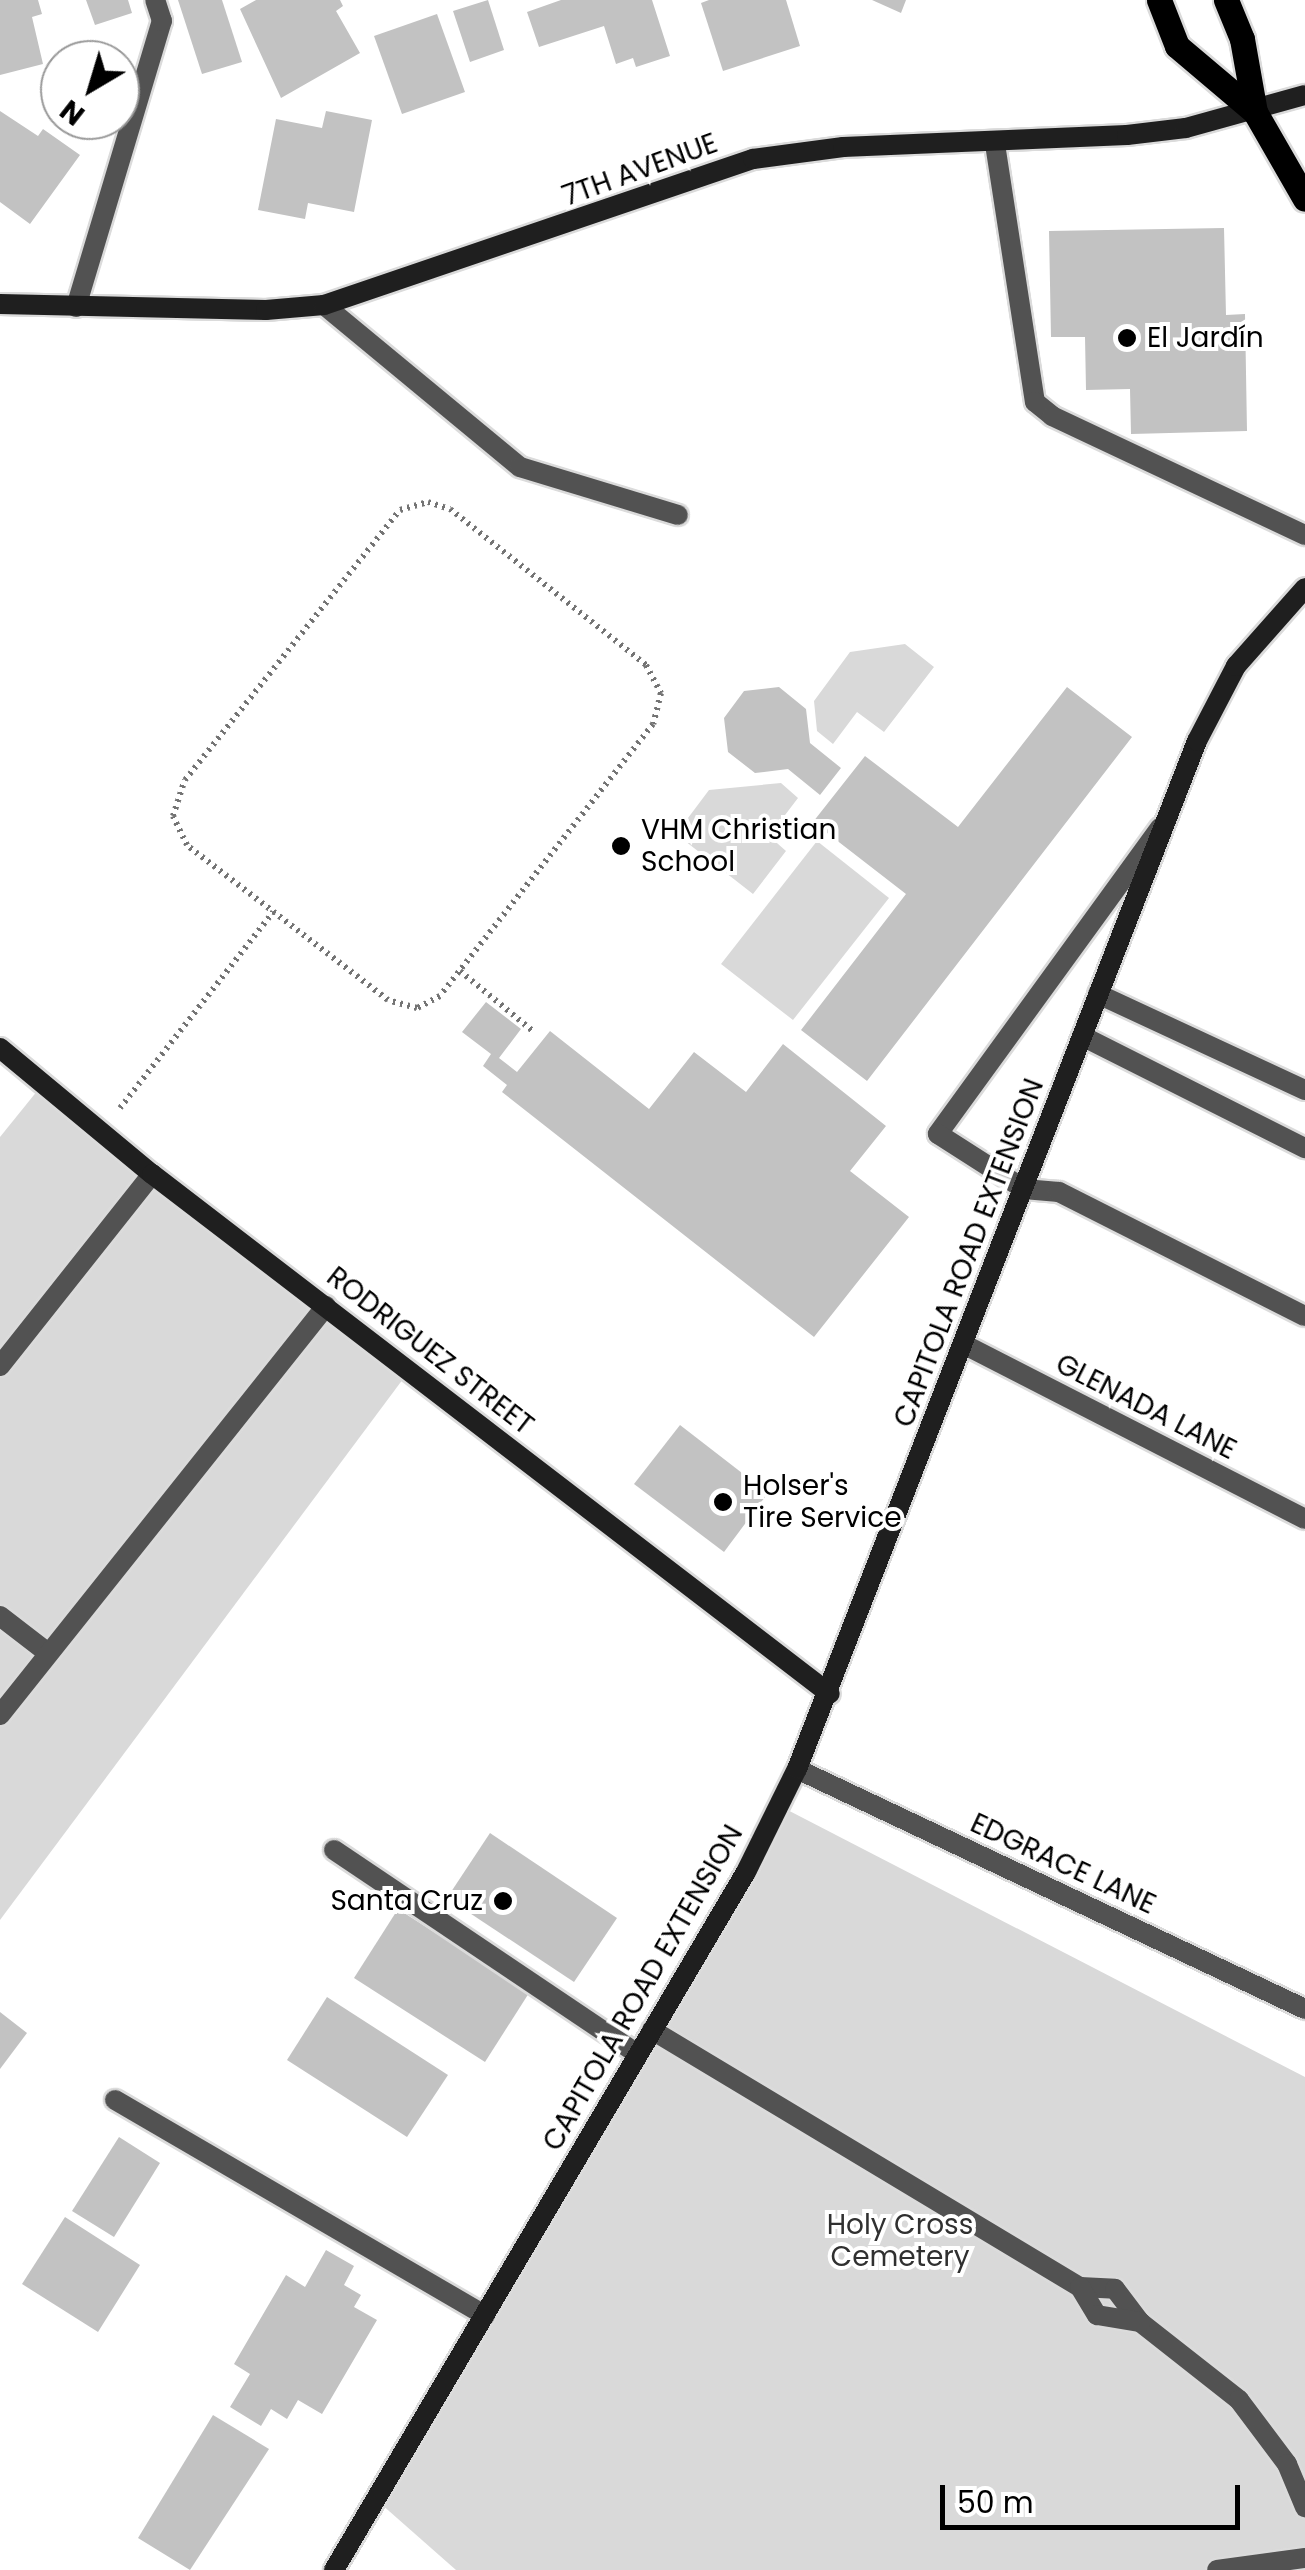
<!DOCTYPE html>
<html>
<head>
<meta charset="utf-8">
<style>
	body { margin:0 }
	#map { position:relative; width:1305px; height:2570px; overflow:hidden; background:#fff; font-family:Poppins,sans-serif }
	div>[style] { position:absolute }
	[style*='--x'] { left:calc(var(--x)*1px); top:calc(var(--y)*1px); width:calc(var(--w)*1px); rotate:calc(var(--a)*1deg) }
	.green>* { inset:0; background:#d9d9d9 }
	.building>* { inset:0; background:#c2c2c2 }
	.path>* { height:6px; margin-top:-3px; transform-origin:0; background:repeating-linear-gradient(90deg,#747474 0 2.5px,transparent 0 7.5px) }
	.roads { filter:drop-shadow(2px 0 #dbdbdb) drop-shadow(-2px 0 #dbdbdb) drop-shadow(0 2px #dbdbdb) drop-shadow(0 -2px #dbdbdb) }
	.lane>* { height:20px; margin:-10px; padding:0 10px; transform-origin:10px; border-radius:10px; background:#525252 }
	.street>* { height:20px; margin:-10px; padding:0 10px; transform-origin:10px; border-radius:10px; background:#525252 }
	.secondary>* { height:20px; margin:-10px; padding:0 10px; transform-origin:10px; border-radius:10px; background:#1f1f1f }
	.primary>* { height:25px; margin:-12.5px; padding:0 12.5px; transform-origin:12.5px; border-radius:12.5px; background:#000 }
	.dots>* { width:28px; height:28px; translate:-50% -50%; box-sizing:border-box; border:5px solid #fff; border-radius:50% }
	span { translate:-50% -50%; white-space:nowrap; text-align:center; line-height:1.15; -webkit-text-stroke:8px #fff; paint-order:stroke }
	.street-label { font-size:28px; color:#000 }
	.poi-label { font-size:28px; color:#000 }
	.left { translate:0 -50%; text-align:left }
	.right { translate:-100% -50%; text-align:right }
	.park-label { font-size:28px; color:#303030 }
	.north { position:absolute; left:40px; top:40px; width:100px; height:100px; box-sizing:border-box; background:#fff; border:2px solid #999; border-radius:50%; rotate:218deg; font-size:28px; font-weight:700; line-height:40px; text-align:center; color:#000 }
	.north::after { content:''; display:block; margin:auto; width:35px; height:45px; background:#000; clip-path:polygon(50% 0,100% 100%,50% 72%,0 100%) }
	.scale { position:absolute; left:940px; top:2485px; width:300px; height:45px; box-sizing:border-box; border:5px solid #000; border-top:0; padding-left:12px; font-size:30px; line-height:35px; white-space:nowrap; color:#000; -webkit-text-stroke:8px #fff; paint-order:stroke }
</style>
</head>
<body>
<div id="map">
	<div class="green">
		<div style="clip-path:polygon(905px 644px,934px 667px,884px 732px,857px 712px,833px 744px,817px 731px,814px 701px,850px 652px)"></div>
		<div style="clip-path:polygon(781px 783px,798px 798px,769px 836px,786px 851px,753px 894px,676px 834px,709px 790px)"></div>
		<div style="clip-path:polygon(817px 841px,889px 898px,793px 1020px,721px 964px)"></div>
		<div style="clip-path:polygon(42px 1085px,409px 1371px,0 1920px,0 1137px)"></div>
		<div style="clip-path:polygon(774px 1803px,1305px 2077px,1305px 2570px,456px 2570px,372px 2496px)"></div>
	</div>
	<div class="building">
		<div style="clip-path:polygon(0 0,38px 0,42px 14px,32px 17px,43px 64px,0 75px)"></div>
		<div style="clip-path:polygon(86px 0,128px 0,132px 13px,95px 25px)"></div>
		<div style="clip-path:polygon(178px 0,222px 0,242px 62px,202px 74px)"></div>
		<div style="clip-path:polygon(256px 0,340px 0,343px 6px,336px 11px,360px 53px,281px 98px,240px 9px)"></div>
		<div style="clip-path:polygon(488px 0,504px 50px,470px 62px,453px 11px)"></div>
		<div style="clip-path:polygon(561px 0,652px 0,670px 56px,636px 67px,633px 58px,616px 64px,604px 26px,539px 47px,527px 12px)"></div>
		<div style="clip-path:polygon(709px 0,786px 0,800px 46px,723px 71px,701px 3px)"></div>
		<div style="clip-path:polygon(872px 0,906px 0,901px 13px)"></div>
		<div style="clip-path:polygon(437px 14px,465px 92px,402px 114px,374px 36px)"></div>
		<div style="clip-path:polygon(0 111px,38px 136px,43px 129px,80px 155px,30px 224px,0 202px)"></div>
		<div style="clip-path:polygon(326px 111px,372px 120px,354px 212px,308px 203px,305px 219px,258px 210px,276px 119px,322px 128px)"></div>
		<div style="clip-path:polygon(1224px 228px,1226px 315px,1245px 314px,1247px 431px,1131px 434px,1130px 389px,1086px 390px,1085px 337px,1051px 337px,1049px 231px)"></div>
		<div style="clip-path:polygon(779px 687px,806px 709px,810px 743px,841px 768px,820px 795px,788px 769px,755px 773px,728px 752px,724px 718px,744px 691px)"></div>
		<div style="clip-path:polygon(1067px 687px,1132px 737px,867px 1081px,801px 1030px,906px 894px,813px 822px,865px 756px,958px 827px)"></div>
		<div style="clip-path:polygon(486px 1002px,521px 1029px,499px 1058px,517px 1072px,550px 1031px,649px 1109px,694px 1052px,746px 1092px,783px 1044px,886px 1126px,850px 1171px,909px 1217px,814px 1337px,502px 1092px,507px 1085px,483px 1066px,491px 1054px,462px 1032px)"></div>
		<div style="clip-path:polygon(680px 1425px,768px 1493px,724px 1552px,634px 1484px)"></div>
		<div style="clip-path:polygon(490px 1833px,617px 1918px,574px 1982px,447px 1898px)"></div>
		<div style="clip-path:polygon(398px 1909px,529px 1993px,485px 2062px,354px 1978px)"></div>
		<div style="clip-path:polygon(327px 1997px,448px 2075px,407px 2137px,287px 2060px)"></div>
		<div style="clip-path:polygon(0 2012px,27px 2033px,0 2069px)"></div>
		<div style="clip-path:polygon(119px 2137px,160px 2163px,114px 2237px,72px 2211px)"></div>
		<div style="clip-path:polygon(65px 2217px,140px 2265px,98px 2332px,22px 2284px)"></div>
		<div style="clip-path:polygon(326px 2250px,354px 2266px,344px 2285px,361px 2295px,354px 2307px,377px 2320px,322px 2414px,298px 2400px,287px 2419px,271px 2409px,261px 2426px,230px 2407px,250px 2374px,234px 2364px,286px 2275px,305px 2287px)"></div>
		<div style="clip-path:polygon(213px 2415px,269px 2449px,190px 2570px,138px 2538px)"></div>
	</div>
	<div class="path">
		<div style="--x:428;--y:502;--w:23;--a:18"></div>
		<div style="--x:450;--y:509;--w:251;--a:38.5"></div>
		<div style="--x:646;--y:665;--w:32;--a:62"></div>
		<div style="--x:661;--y:693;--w:32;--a:104"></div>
		<div style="--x:653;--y:724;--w:345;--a:128.1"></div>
		<div style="--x:440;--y:996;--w:26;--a:152"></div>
		<div style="--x:417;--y:1008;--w:30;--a:-165"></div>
		<div style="--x:388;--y:1000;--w:254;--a:-142.4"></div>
		<div style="--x:187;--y:845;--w:32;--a:-116"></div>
		<div style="--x:173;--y:816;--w:38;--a:-72"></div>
		<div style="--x:185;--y:780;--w:345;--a:-51.5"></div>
		<div style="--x:400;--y:510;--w:29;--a:-16"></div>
		<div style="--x:460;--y:971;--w:96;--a:39.5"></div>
		<div style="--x:120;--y:1108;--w:249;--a:-52"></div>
	</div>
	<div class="roads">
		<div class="lane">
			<div style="--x:995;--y:144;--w:261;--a:81.2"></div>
			<div style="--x:1035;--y:402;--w:22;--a:39"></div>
			<div style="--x:1052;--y:416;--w:280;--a:25.2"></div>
			<div style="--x:324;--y:305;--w:254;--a:39.6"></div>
			<div style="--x:520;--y:467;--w:165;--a:16.9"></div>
			<div style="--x:1160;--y:828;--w:378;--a:126"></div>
			<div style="--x:938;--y:1134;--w:102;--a:32.6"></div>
			<div style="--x:1024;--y:1189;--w:35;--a:5"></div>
			<div style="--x:1059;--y:1192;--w:275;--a:26.8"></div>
			<div style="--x:1098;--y:994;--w:228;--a:24.9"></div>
			<div style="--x:1082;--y:1036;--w:250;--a:26.7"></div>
			<div style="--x:0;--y:1366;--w:245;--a:-51.6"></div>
			<div style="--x:0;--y:1616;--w:61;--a:37.6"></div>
			<div style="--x:0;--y:1715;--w:523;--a:-51.44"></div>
			<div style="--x:334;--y:1850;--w:366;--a:33.9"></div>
			<div style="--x:652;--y:2030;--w:499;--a:31"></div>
			<div style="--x:1080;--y:2287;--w:35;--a:3"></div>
			<div style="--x:1115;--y:2289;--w:41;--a:52.9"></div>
			<div style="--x:1140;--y:2322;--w:126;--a:38.2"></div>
			<div style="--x:1239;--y:2400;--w:80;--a:53.1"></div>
			<div style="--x:1287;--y:2464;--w:47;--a:67.3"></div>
			<div style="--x:115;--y:2100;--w:428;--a:30.2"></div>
			<div style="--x:1080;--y:2287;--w:33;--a:59"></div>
			<div style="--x:1097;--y:2315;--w:44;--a:9.2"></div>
			<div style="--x:1217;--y:2570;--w:89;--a:-7.8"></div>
		</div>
		<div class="street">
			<div style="--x:76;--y:307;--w:299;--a:-73.3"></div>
			<div style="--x:162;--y:21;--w:22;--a:-108"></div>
			<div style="--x:963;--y:1344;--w:384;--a:27.1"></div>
			<div style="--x:797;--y:1769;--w:562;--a:25.29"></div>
		</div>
		<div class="secondary">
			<div style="--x:0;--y:304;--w:266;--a:1.3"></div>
			<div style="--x:266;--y:310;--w:58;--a:-4.9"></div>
			<div style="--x:324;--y:305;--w:453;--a:-18.8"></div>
			<div style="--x:753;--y:159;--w:91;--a:-7.6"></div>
			<div style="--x:843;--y:147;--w:284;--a:-2.4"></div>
			<div style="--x:1127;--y:135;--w:59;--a:-6.8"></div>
			<div style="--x:1186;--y:128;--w:123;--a:-15.5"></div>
			<div style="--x:0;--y:1048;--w:197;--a:39.7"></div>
			<div style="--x:152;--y:1174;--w:854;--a:37.49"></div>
			<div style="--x:334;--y:2570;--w:811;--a:-59.45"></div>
			<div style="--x:746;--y:1872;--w:115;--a:-63.7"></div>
			<div style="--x:797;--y:1769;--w:1103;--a:-68.74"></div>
			<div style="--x:1197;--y:741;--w:85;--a:-62.5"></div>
			<div style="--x:1236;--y:666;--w:104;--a:-48.5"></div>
		</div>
		<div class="primary">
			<div style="--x:1159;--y:0;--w:49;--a:68.6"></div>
			<div style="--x:1177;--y:46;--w:102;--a:40.2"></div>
			<div style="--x:1255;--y:112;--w:100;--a:60.1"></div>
			<div style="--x:1226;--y:0;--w:42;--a:67.7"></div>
			<div style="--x:1242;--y:39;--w:74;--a:79.9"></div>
		</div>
	</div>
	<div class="dots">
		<div style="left:1127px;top:338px;background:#000"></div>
		<div style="left:621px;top:846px;background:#000"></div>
		<div style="left:723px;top:1502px;background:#000"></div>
		<div style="left:503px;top:1901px;background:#000"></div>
	</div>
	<div class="street-label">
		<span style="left:640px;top:170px;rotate:-20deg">7TH AVENUE</span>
		<span style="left:969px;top:1253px;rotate:-69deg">CAPITOLA ROAD EXTENSION</span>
		<span style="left:430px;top:1351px;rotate:38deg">RODRIGUEZ STREET</span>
		<span style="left:1146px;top:1407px;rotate:27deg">GLENADA LANE</span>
		<span style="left:1063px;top:1864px;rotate:25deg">EDGRACE LANE</span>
		<span style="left:643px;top:1988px;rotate:-60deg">CAPITOLA ROAD EXTENSION</span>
	</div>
	<div class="poi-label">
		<span class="left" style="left:1147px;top:338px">El Jardín</span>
		<span class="left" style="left:641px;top:846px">VHM Christian<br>School</span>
		<span class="left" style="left:743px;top:1502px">Holser's<br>Tire Service</span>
		<span class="right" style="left:483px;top:1901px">Santa Cruz</span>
	</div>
	<div class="park-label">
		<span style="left:900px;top:2241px">Holy Cross<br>Cemetery</span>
	</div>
	<div class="north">N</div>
	<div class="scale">50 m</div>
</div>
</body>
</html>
